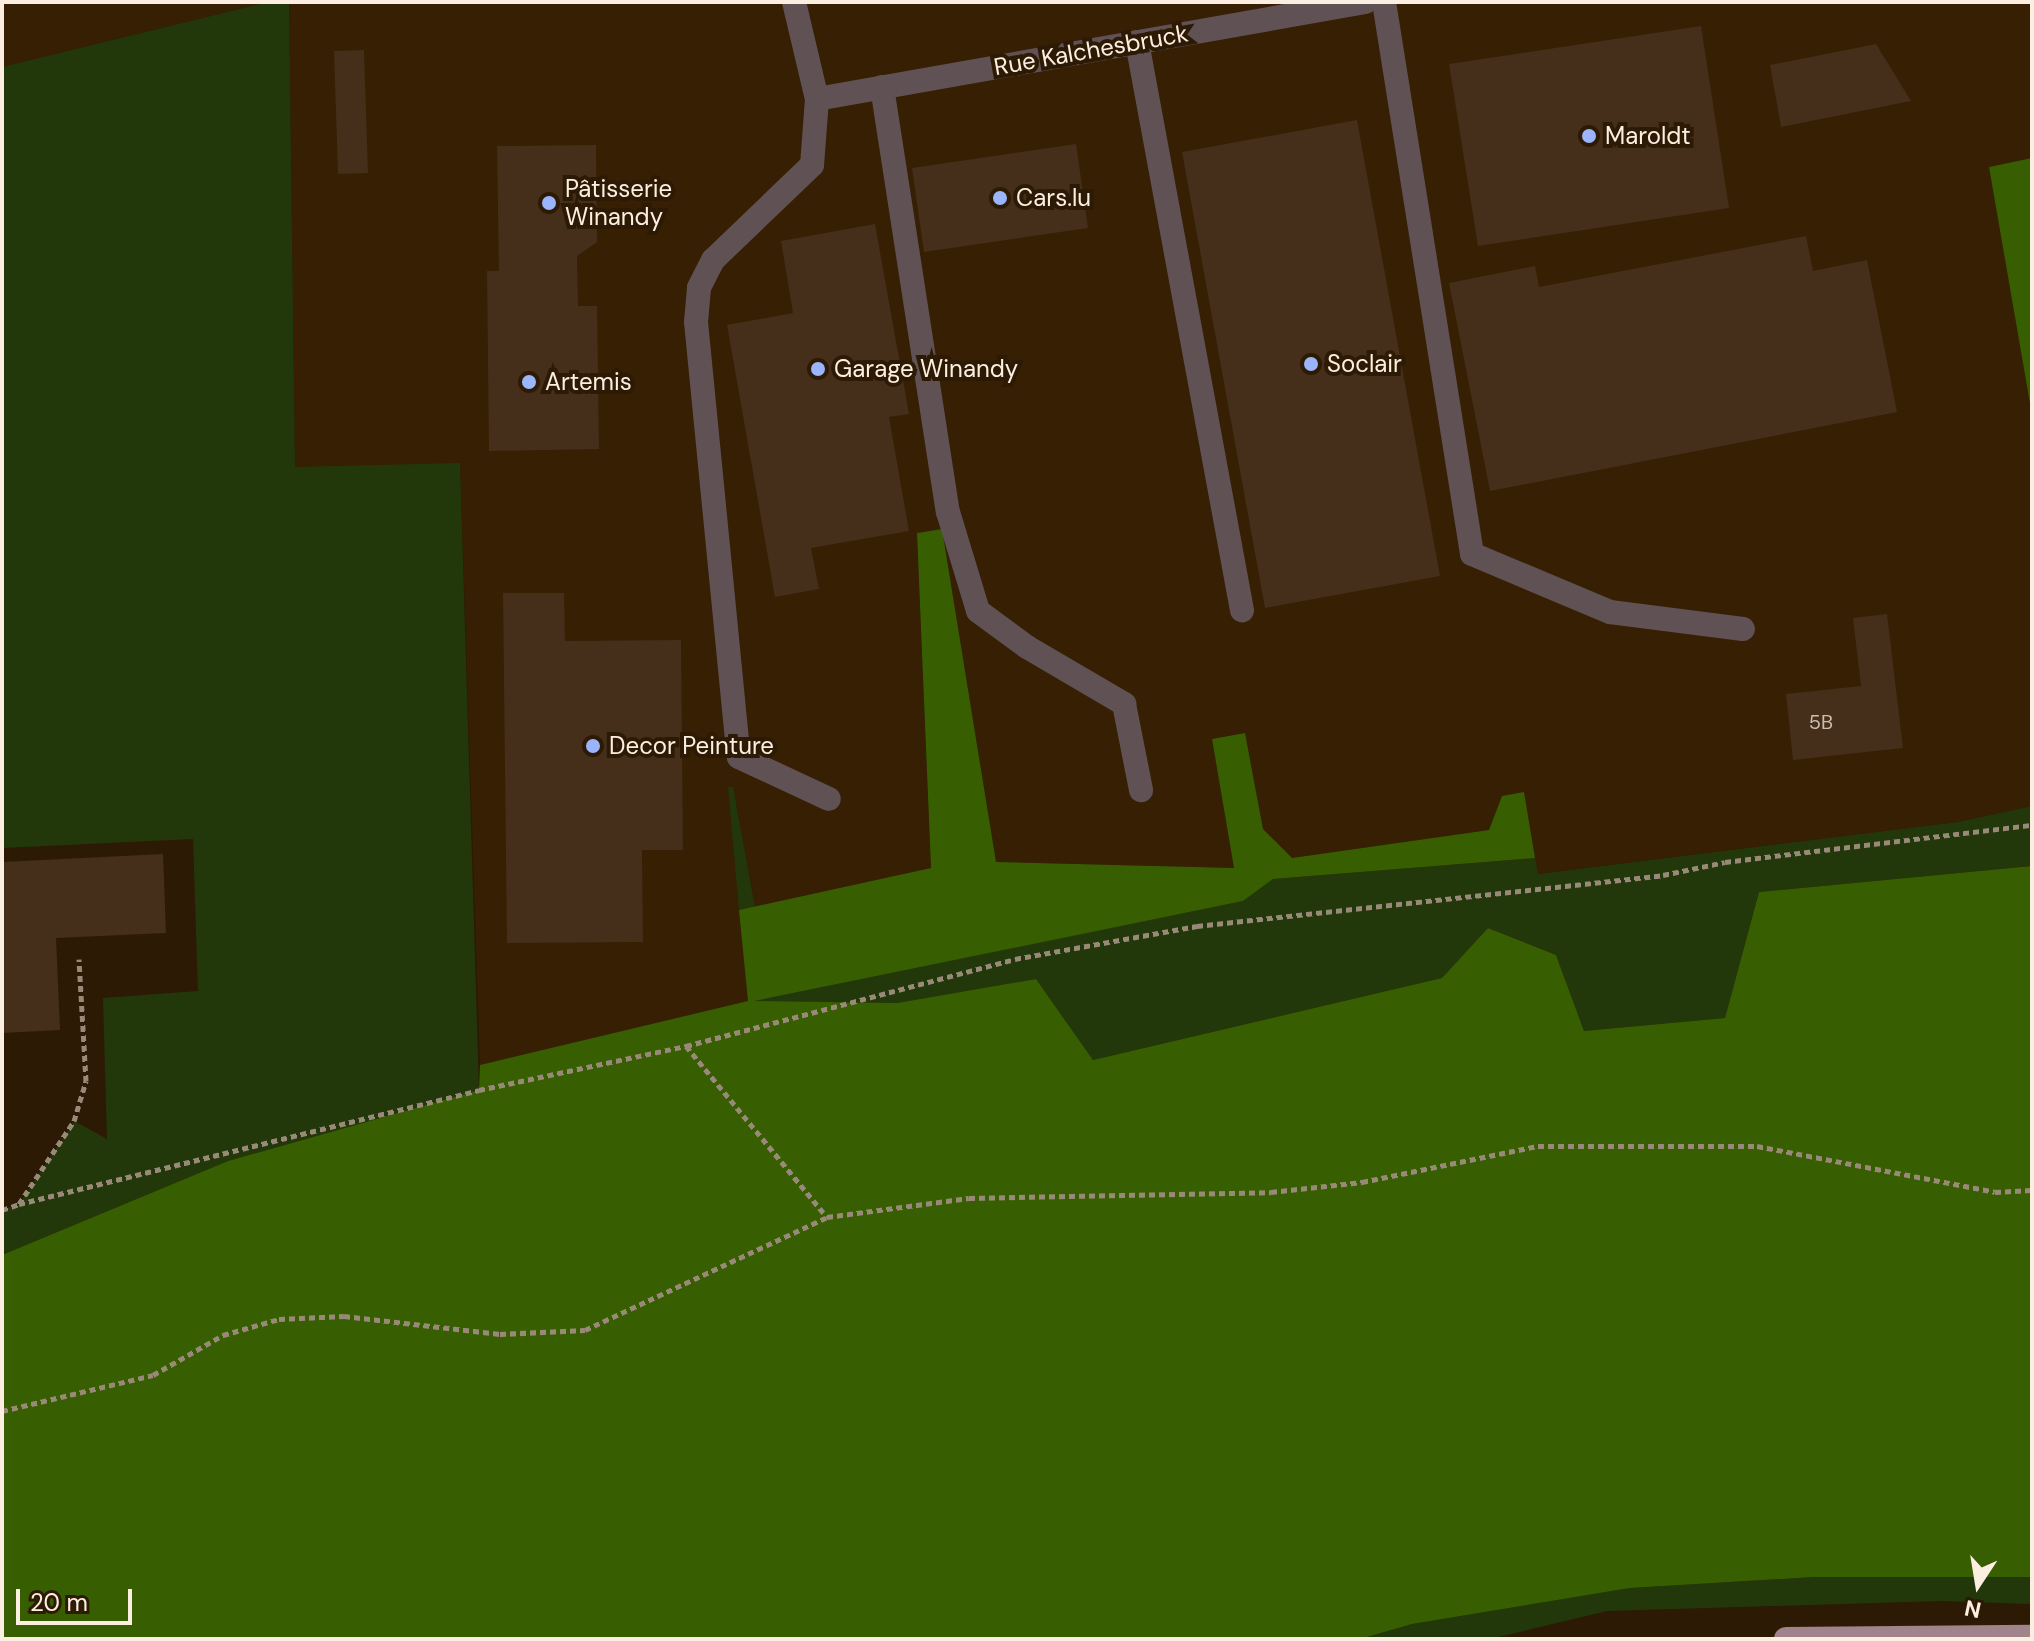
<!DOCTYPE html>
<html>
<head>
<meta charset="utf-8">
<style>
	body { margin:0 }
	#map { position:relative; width:2034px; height:1641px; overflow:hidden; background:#2d1a04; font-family:"DM Sans",sans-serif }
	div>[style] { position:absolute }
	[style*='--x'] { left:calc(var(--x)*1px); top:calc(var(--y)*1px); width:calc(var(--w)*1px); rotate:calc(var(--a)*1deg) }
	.built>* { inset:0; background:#361f02 }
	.green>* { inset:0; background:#23380a }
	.forest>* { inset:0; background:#385e02 }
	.building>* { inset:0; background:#452f1b }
	.path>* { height:5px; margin-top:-2.5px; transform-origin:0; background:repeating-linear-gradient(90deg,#998978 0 6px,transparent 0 10px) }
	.minor>* { height:24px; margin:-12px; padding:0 12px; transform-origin:12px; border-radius:12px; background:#605155 }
	.major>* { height:24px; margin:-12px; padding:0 12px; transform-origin:12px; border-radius:12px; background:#a1838b }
	.dots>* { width:22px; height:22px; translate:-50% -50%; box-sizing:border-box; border:4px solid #2d1a04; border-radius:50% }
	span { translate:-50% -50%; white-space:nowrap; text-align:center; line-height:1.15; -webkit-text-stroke:8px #2d1a04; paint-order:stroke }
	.number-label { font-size:20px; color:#cebeb0 }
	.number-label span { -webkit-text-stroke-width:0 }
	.street-label { font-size:24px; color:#fceee1 }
	.poi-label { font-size:24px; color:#fceee1 }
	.left { translate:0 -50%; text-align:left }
	.frame { position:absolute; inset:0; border:4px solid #fceee1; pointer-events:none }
	.north { position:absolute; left:1938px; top:1545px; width:80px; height:80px; -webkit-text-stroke:6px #2d1a04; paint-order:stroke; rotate:192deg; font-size:22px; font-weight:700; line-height:32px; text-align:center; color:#fceee1 }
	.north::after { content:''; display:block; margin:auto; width:28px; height:36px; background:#fceee1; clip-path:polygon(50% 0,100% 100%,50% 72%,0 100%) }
	.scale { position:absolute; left:16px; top:1589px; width:116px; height:36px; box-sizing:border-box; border:4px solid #fceee1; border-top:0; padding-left:10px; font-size:24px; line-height:28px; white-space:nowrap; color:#fceee1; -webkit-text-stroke:6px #2d1a04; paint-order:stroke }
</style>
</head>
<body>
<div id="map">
	<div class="built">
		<div style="clip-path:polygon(2px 2px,268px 2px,2px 67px)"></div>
		<div style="clip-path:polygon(289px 2px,2032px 2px,2032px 158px,1989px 167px,2032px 415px,2032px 806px,1958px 822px,1537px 874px,1502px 796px,1489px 830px,1292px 858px,1263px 829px,1245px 733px,1212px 739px,1234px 868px,996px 862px,942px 529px,917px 533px,931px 868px,755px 907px,733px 788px,728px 787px,749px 1001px,480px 1065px,460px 464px,295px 468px)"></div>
	</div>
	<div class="green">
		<div style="clip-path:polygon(268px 2px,289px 2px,295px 467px,460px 463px,479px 1090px,228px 1161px,2px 1255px,2px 1210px,19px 1204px,74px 1121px,107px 1139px,103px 998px,198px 991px,193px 839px,2px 848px,2px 67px)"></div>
		<div style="clip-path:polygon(728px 787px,733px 787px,755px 907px,739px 910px)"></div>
		<div style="clip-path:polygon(2032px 806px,2032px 866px,1759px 892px,1725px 1018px,1584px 1031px,1556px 955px,1488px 928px,1442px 978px,1093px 1060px,1036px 979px,897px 1003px,749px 1001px,1243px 901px,1273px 879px,1535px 858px,1538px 874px,1958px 822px)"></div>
		<div style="clip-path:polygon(1815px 1577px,2032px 1577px,2032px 1604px,1941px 1601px,1607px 1611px,1490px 1639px,1360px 1639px,1412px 1624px,1630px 1588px)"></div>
	</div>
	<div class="forest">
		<div style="clip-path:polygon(2032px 158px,2032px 415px,1989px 167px)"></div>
		<div style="clip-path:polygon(942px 529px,996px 862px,1234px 868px,1212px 739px,1245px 733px,1263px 829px,1292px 858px,1489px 830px,1502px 796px,1524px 792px,1535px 858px,1273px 879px,1243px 901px,754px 1001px,897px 1003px,1036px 979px,1093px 1060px,1442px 978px,1488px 928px,1556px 955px,1584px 1031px,1725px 1018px,1759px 892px,2032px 866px,2032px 1577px,1815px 1577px,1630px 1588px,1412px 1624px,1360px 1639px,2px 1639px,2px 1255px,228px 1161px,479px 1090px,480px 1065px,748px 1001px,739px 910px,931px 868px,917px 533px)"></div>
	</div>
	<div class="building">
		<div style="clip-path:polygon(1701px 26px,1729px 208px,1478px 246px,1449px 64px)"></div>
		<div style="clip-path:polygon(1876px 44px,1911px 101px,1781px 127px,1770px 65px)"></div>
		<div style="clip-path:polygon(364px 50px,368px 173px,338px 174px,334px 51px)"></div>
		<div style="clip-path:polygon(1357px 120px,1440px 576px,1265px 608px,1182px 152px)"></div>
		<div style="clip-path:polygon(1076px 144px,1088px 228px,924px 252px,912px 168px)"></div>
		<div style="clip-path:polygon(596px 145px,597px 242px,577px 256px,578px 306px,597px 306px,599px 449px,489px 451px,487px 271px,499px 271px,497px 146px)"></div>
		<div style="clip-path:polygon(875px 224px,909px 414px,889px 417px,909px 531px,811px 548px,819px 589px,775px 597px,727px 325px,793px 313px,781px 241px)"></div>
		<div style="clip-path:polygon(1806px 236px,1813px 271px,1867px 260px,1897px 412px,1490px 491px,1449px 283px,1535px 266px,1539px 287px)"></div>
		<div style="clip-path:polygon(503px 593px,564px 593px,565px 641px,681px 640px,683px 850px,642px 850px,643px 942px,507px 943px)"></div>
		<div style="clip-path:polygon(1887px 614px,1903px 748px,1793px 760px,1786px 694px,1861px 686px,1853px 618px)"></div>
		<div style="clip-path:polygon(163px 854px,166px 933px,56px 938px,60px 1030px,2px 1033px,2px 862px)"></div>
	</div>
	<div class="path">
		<div style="--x:686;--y:1046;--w:222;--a:50.5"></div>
		<div style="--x:19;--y:1204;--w:474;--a:-13.9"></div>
		<div style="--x:479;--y:1090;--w:212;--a:-12"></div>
		<div style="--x:686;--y:1046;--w:340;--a:-14.8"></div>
		<div style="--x:1015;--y:959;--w:185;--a:-10.3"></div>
		<div style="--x:1197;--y:926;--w:469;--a:-6.2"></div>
		<div style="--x:1663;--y:875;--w:63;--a:-11.8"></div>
		<div style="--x:1725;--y:862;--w:309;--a:-6.9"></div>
		<div style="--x:2;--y:1210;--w:18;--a:-19"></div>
		<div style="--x:19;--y:1204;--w:100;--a:-56.5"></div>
		<div style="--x:74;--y:1121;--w:42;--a:-73.3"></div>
		<div style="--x:86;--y:1081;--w:122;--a:-93.3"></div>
		<div style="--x:2;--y:1411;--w:155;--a:-13.4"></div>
		<div style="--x:153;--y:1375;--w:81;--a:-29.7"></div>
		<div style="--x:223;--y:1335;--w:58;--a:-15.9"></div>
		<div style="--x:279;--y:1319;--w:65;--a:-2.6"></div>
		<div style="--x:344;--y:1316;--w:157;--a:6.6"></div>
		<div style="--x:500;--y:1334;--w:85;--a:-2.7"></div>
		<div style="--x:585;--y:1330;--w:267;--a:-25"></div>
		<div style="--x:827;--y:1217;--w:143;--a:-7.6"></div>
		<div style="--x:969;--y:1198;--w:302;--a:-1.1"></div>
		<div style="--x:1271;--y:1192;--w:92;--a:-6.3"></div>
		<div style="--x:1362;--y:1182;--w:180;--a:-11.6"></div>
		<div style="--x:1538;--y:1146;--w:219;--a:0"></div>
		<div style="--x:1757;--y:1146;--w:242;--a:10.9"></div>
		<div style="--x:1995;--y:1192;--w:37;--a:-3"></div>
	</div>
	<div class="minor">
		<div style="--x:794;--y:2;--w:100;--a:76.7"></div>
		<div style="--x:817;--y:99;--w:66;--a:94.3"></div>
		<div style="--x:812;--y:165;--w:137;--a:136.2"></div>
		<div style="--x:713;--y:260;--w:31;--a:117"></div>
		<div style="--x:699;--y:288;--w:34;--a:95"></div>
		<div style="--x:696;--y:322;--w:437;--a:84.4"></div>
		<div style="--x:739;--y:757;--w:99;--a:25"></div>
		<div style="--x:1384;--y:2;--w:559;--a:80.94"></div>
		<div style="--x:1472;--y:554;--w:150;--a:22.8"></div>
		<div style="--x:1610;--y:612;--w:134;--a:7.3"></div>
		<div style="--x:1137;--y:42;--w:578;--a:79.53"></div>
		<div style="--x:882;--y:87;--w:430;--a:81.2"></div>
		<div style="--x:948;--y:512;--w:103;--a:73.1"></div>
		<div style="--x:978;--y:611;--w:61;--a:36.3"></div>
		<div style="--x:1027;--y:647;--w:113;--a:30.4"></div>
		<div style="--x:1124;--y:704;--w:88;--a:78.8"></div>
		<div style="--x:817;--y:99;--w:557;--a:-10.04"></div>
	</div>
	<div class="major">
		<div style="--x:1786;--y:1639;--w:246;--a:-0.5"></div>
	</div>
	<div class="dots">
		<div style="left:1589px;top:136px;background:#9bb5fd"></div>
		<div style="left:1000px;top:198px;background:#9bb5fd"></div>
		<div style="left:549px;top:203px;background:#9bb5fd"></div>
		<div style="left:1311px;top:364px;background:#9bb5fd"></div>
		<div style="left:818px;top:369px;background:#9bb5fd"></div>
		<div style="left:529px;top:382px;background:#9bb5fd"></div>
		<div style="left:593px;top:746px;background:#9bb5fd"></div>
	</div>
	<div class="number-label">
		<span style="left:1821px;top:722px">5B</span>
	</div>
	<div class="street-label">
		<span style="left:1091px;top:50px;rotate:-10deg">Rue Kalchesbruck</span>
	</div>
	<div class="poi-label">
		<span class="left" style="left:1605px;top:136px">Maroldt</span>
		<span class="left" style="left:565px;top:203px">Pâtisserie<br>Winandy</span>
		<span class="left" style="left:1016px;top:198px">Cars.lu</span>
		<span class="left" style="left:1327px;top:364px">Soclair</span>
		<span class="left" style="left:834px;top:369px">Garage Winandy</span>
		<span class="left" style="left:545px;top:382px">Artemis</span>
		<span class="left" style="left:609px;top:746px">Decor Peinture</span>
	</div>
	<div class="frame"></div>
	<div class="north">N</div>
	<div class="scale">20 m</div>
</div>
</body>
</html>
